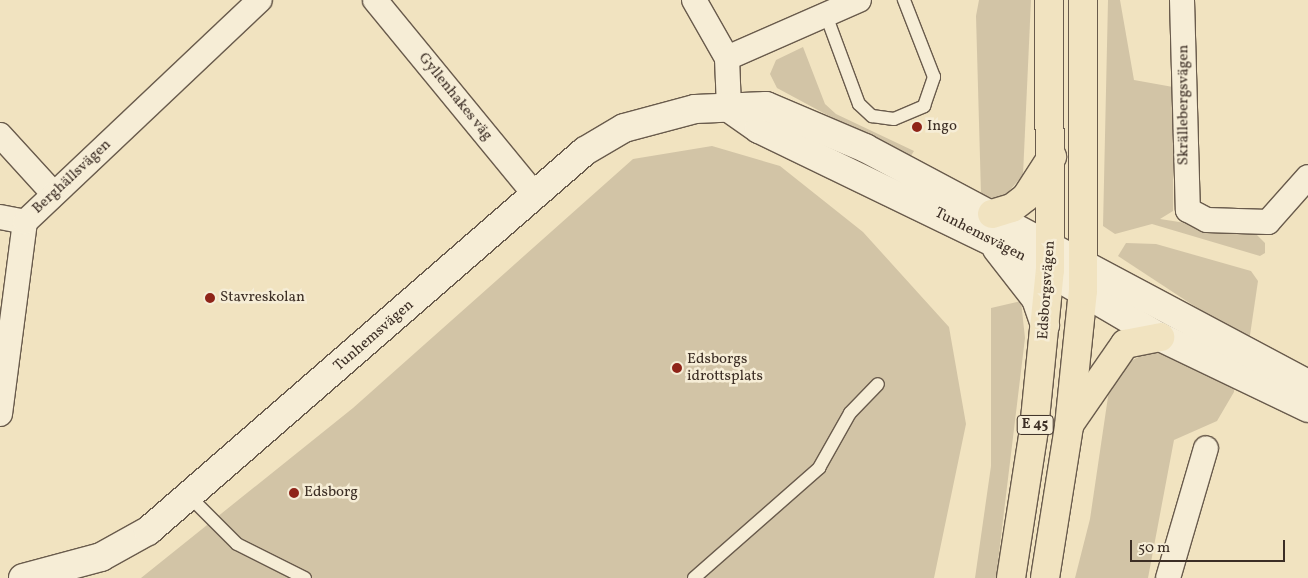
<!DOCTYPE html>
<html>
<head>
<meta charset="utf-8">
<style>
	body { margin:0 }
	#map { position:relative; width:1308px; height:578px; overflow:hidden; background:#f1e3c0; font-family:Vollkorn,serif }
	div>[style] { position:absolute }
	[style*='--x'] { left:calc(var(--x)*1px); top:calc(var(--y)*1px); width:calc(var(--w)*1px); rotate:calc(var(--a)*1deg) }
	.green>* { inset:0; background:#d2c4a6 }
	.roads { filter:drop-shadow(1px 0 #695b4c) drop-shadow(-1px 0 #695b4c) drop-shadow(0 1px #695b4c) drop-shadow(0 -1px #695b4c) }
	.lane>* { height:12px; margin:-6px; padding:0 6px; transform-origin:6px; border-radius:6px; background:#f6edd6 }
	.street>* { height:24px; margin:-12px; padding:0 12px; transform-origin:12px; border-radius:12px; background:#f6edd6 }
	.secondary>* { height:28px; margin:-14px; padding:0 14px; transform-origin:14px; border-radius:14px; background:#f6edd6 }
	.highway>* { height:28px; margin:-14px; padding:0 14px; transform-origin:14px; border-radius:14px; background:#f1e3c0 }
	.dots>* { width:14px; height:14px; translate:-50% -50%; box-sizing:border-box; border:2px solid #f6edd6; border-radius:50% }
	span { translate:-50% -50%; white-space:nowrap; text-align:center; line-height:1.15; -webkit-text-stroke:5px #f6edd6; paint-order:stroke }
	.shield-label span { padding:1px 4px; background:#f6edd6; border:1px solid; border-radius:4px; -webkit-text-stroke-width:0 }
	.shield-label { font-size:14px; color:#3c2e25; font-weight:700 }
	.street-label { font-size:15px; color:#3c2e25 }
	.poi-label { font-size:15px; color:#3c2e25 }
	.left { translate:0 -50%; text-align:left }
	.scale { position:absolute; left:1130px; top:540px; width:155px; height:22px; box-sizing:border-box; border:2px solid #3c2e25; border-top:0; padding-left:6px; font-size:15px; line-height:18px; white-space:nowrap; color:#3c2e25; -webkit-text-stroke:4px #f6edd6; paint-order:stroke }
</style>
</head>
<body>
<div id="map">
	<div class="green">
		<div style="clip-path:polygon(979px 0,1031px 0,1023px 175px,1004px 197px,989px 200px,981px 194px,976px 16px)"></div>
		<div style="clip-path:polygon(1108px 0,1120px 0,1134px 80px,1173px 87px,1173px 211px,1160px 219px,1256px 234px,1265px 243px,1265px 253px,1260px 256px,1152px 224px,1115px 234px,1103px 226px)"></div>
		<div style="clip-path:polygon(803px 47px,825px 104px,836px 114px,914px 151px,909px 159px,777px 88px,770px 74px,776px 60px)"></div>
		<div style="clip-path:polygon(712px 146px,780px 166px,863px 232px,949px 327px,966px 424px,934px 578px,141px 578px,353px 408px,633px 159px)"></div>
		<div style="clip-path:polygon(1126px 243px,1156px 244px,1251px 271px,1258px 281px,1249px 342px,1118px 256px)"></div>
		<div style="clip-path:polygon(1021px 301px,1025px 338px,996px 578px,975px 578px,991px 466px,991px 308px)"></div>
		<div style="clip-path:polygon(1150px 351px,1164px 352px,1234px 386px,1234px 392px,1217px 421px,1174px 440px,1148px 578px,1075px 578px,1090px 519px,1109px 390px,1127px 363px)"></div>
	</div>
	<div class="roads">
		<div class="lane">
			<div style="--x:826;--y:15;--w:95;--a:69.7"></div>
			<div style="--x:859;--y:104;--w:18;--a:43"></div>
			<div style="--x:872;--y:116;--w:22;--a:8"></div>
			<div style="--x:894;--y:119;--w:33;--a:-23"></div>
			<div style="--x:924;--y:106;--w:31;--a:-71"></div>
			<div style="--x:934;--y:77;--w:83;--a:-111.3"></div>
			<div style="--x:188;--y:495;--w:69;--a:45"></div>
			<div style="--x:237;--y:544;--w:76;--a:26.6"></div>
			<div style="--x:694;--y:578;--w:167;--a:-41.3"></div>
			<div style="--x:819;--y:468;--w:63;--a:-60.6"></div>
			<div style="--x:850;--y:413;--w:40;--a:-46"></div>
		</div>
		<div class="street">
			<div style="--x:375;--y:0;--w:252;--a:50.6"></div>
			<div style="--x:694;--y:0;--w:67;--a:60.4"></div>
			<div style="--x:727;--y:58;--w:50;--a:87.7"></div>
			<div style="--x:1182;--y:0;--w:210;--a:88.4"></div>
			<div style="--x:1188;--y:210;--w:21;--a:28"></div>
			<div style="--x:1207;--y:220;--w:61;--a:1.9"></div>
			<div style="--x:1268;--y:222;--w:60;--a:-48.4"></div>
			<div style="--x:727;--y:58;--w:144;--a:-23.7"></div>
			<div style="--x:0;--y:135;--w:79;--a:47.6"></div>
			<div style="--x:0;--y:217;--w:25;--a:11"></div>
			<div style="--x:0;--y:414;--w:194;--a:-82.6"></div>
			<div style="--x:25;--y:222;--w:323;--a:-43.4"></div>
			<div style="--x:1168;--y:578;--w:135;--a:-73.7"></div>
		</div>
		<div class="secondary">
			<div style="--x:729;--y:108;--w:37;--a:35"></div>
			<div style="--x:759;--y:129;--w:290;--a:25.8"></div>
			<div style="--x:1020;--y:255;--w:162;--a:30.4"></div>
			<div style="--x:1160;--y:337;--w:164;--a:25.6"></div>
			<div style="--x:997;--y:249;--w:63;--a:52"></div>
			<div style="--x:1036;--y:299;--w:28;--a:71"></div>
			<div style="--x:23;--y:578;--w:81;--a:-15.1"></div>
			<div style="--x:101;--y:557;--w:54;--a:-29"></div>
			<div style="--x:148;--y:531;--w:579;--a:-41.01"></div>
			<div style="--x:585;--y:151;--w:45;--a:-30.5"></div>
			<div style="--x:624;--y:128;--w:73;--a:-15"></div>
			<div style="--x:695;--y:109;--w:71;--a:-2.4"></div>
			<div style="--x:766;--y:106;--w:108;--a:23"></div>
			<div style="--x:865;--y:148;--w:502;--a:28.05"></div>
		</div>
		<div class="highway">
			<div style="--x:992;--y:214;--w:21;--a:-17"></div>
			<div style="--x:1012;--y:208;--w:18;--a:-38"></div>
			<div style="--x:1026;--y:197;--w:48;--a:-57"></div>
			<div style="--x:1071;--y:422;--w:95;--a:-55.3"></div>
			<div style="--x:1125;--y:344;--w:36;--a:-11"></div>
			<div style="--x:1011;--y:578;--w:151;--a:-81.2"></div>
			<div style="--x:1034;--y:429;--w:160;--a:-84.3"></div>
			<div style="--x:1050;--y:270;--w:270;--a:-90.2"></div>
			<div style="--x:1045;--y:578;--w:154;--a:-81"></div>
			<div style="--x:1069;--y:426;--w:136;--a:-84.1"></div>
			<div style="--x:1083;--y:291;--w:291;--a:-90"></div>
		</div>
	</div>
	<div class="dots">
		<div style="left:917px;top:127px;background:#8f2418"></div>
		<div style="left:210px;top:298px;background:#8f2418"></div>
		<div style="left:677px;top:368px;background:#8f2418"></div>
		<div style="left:294px;top:493px;background:#8f2418"></div>
	</div>
	<div class="shield-label">
		<span style="left:1035px;top:425px">E 45</span>
	</div>
	<div class="street-label">
		<span style="left:455px;top:97px;rotate:51deg">Gyllenhakes väg</span>
		<span style="left:1184px;top:105px;rotate:-90deg">Skrällebergsvägen</span>
		<span style="left:72px;top:177px;rotate:-43deg">Berghällsvägen</span>
		<span style="left:980px;top:235px;rotate:27deg">Tunhemsvägen</span>
		<span style="left:1047px;top:290px;rotate:-86deg">Edsborgsvägen</span>
		<span style="left:374px;top:336px;rotate:-41deg">Tunhemsvägen</span>
	</div>
	<div class="poi-label">
		<span class="left" style="left:927px;top:127px">Ingo</span>
		<span class="left" style="left:220px;top:298px">Stavreskolan</span>
		<span class="left" style="left:687px;top:368px">Edsborgs<br>idrottsplats</span>
		<span class="left" style="left:304px;top:493px">Edsborg</span>
	</div>
	<div class="scale">50 m</div>
</div>
</body>
</html>
